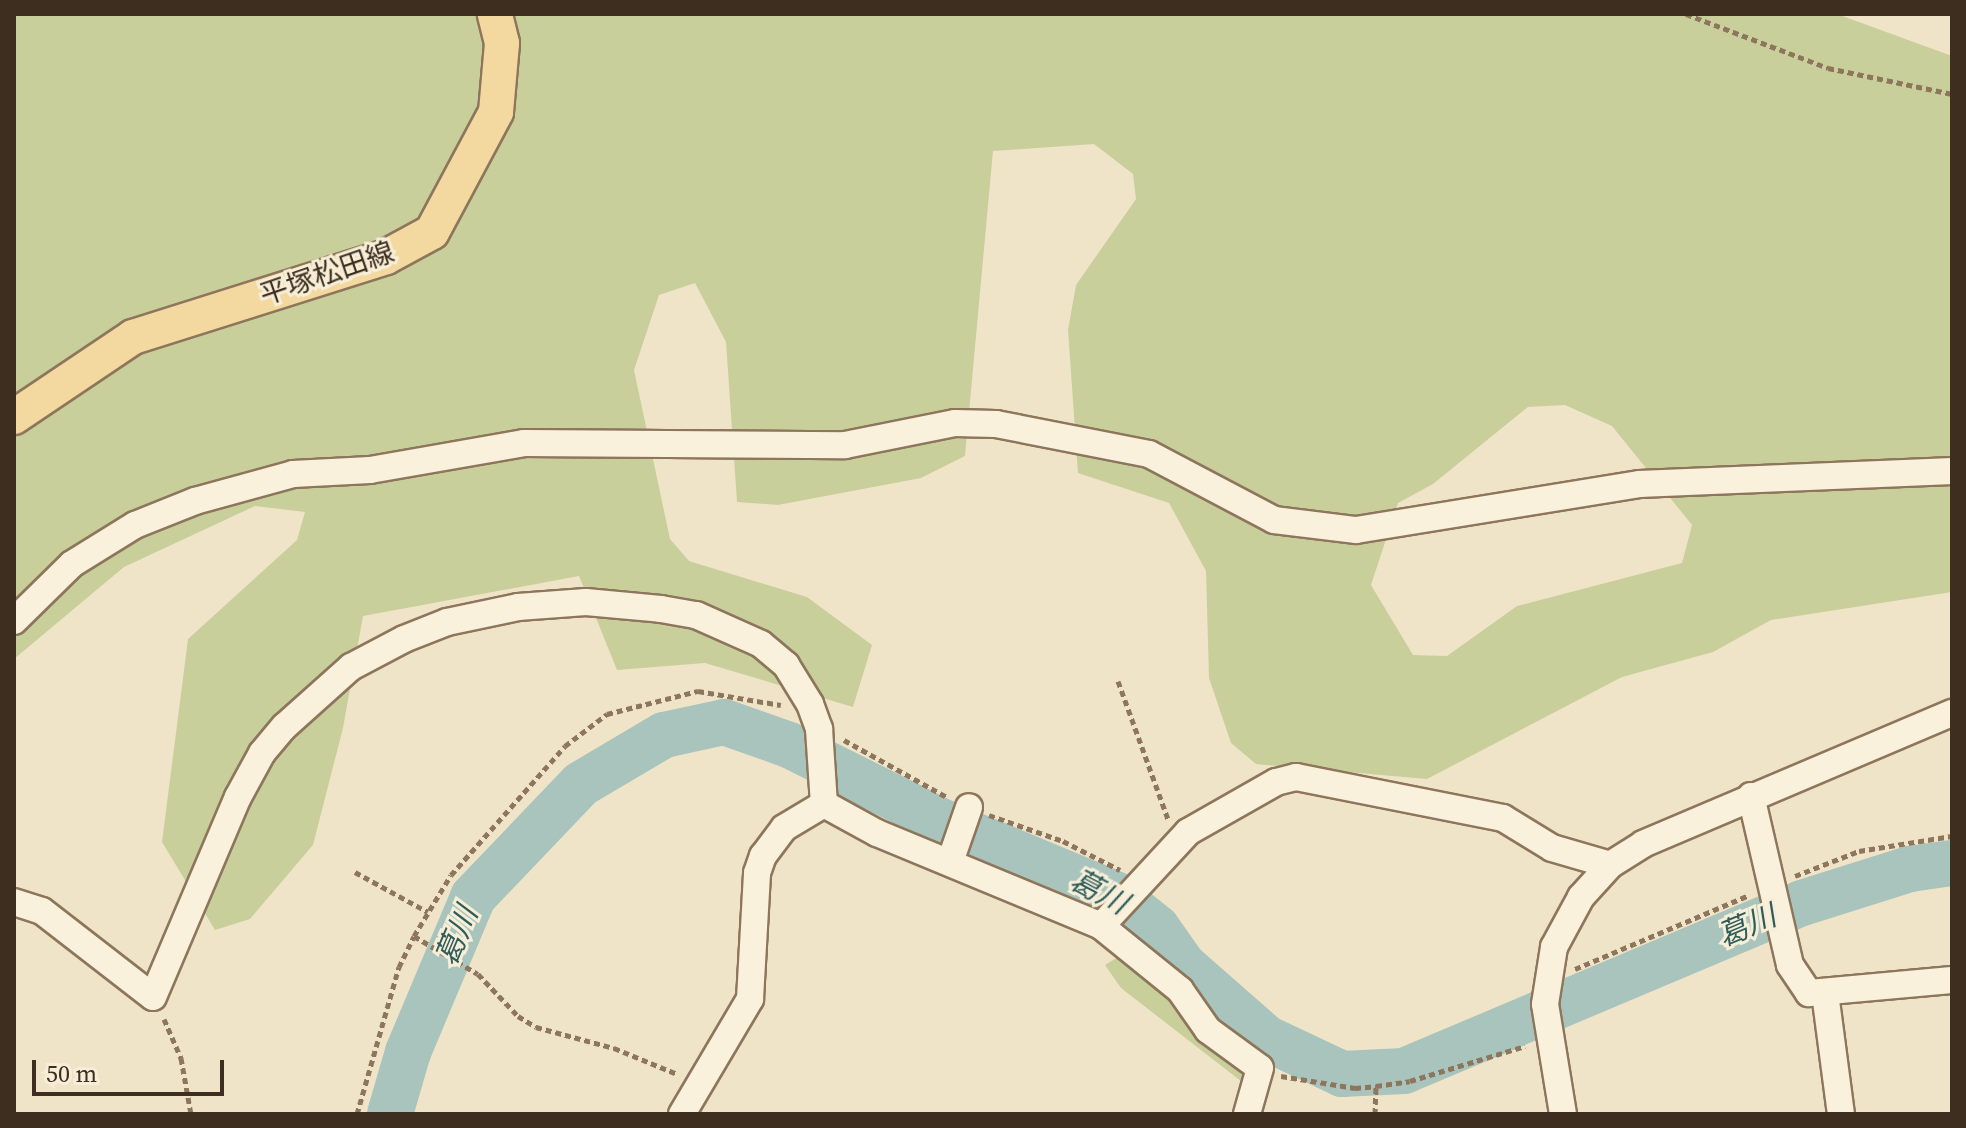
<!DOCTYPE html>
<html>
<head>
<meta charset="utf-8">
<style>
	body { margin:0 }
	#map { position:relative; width:1966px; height:1128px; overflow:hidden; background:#f0e4c8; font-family:"Source Serif 4","Noto Sans JP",serif }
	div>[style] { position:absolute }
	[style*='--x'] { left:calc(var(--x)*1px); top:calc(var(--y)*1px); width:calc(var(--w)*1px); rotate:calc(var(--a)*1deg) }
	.green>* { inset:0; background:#c9cf9b }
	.river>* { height:46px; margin:-23px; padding:0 23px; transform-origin:23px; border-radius:23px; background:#a9c4bc }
	.path>* { height:5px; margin-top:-2.5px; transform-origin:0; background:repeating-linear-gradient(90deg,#8d765c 0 6px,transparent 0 10px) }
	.roads { filter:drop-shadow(2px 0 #8d765c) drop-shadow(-2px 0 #8d765c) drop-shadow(0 2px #8d765c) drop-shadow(0 -2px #8d765c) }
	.minor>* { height:26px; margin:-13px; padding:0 13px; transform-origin:13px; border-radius:13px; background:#faf1dc }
	.major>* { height:34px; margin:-17px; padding:0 17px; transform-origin:17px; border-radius:17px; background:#f3d9a0 }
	span { translate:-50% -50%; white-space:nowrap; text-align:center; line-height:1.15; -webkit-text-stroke:6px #f7eed8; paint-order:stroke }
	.street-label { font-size:28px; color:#3d2e20 }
	.water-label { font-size:30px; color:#2f5d5a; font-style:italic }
	.frame { position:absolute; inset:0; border:16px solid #3d2e20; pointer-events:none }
	.scale { position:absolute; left:32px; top:1060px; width:192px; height:36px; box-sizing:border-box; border:4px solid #3d2e20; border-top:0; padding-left:10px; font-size:24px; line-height:28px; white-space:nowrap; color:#3d2e20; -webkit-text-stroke:6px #f7eed8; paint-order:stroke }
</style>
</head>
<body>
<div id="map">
	<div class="green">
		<div style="clip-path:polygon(evenodd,14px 14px,1837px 14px,1952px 56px,1952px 592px,1771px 620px,1713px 652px,1622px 677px,1427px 779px,1256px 764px,1231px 743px,1209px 678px,1206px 571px,1169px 503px,1078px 473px,1068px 330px,1076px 285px,1136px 199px,1133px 174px,1094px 144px,993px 151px,965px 456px,921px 478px,778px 505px,737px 502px,726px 342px,695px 283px,659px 295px,634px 370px,670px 539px,689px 561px,807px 597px,872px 645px,853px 707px,705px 663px,617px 670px,579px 576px,363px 616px,343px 728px,313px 845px,250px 919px,215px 930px,162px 842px,188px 639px,297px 540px,305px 512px,255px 506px,124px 567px,14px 659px,14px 14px,1565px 405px,1612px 426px,1692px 525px,1682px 563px,1517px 606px,1447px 656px,1413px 655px,1371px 585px,1398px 503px,1433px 484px,1528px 407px,1565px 405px)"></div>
		<div style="clip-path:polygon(1121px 955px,1246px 1067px,1246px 1085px,1121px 988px,1105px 965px)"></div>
	</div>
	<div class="river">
		<div style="--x:390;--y:1114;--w:65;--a:-73.8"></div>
		<div style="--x:408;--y:1052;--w:168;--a:-67.2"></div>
		<div style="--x:473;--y:897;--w:156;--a:-46.3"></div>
		<div style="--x:581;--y:784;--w:96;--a:-30.6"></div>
		<div style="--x:664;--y:735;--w:61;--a:-12.2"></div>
		<div style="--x:724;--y:722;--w:69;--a:19.5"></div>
		<div style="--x:789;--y:745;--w:174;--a:26.6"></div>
		<div style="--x:945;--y:823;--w:184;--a:22.7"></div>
		<div style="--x:1115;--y:894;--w:54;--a:39"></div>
		<div style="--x:1157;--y:928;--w:45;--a:54.9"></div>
		<div style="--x:1183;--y:965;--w:111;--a:41.3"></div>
		<div style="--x:1266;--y:1038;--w:84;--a:25.3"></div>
		<div style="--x:1342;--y:1074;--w:62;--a:-2.8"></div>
		<div style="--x:1404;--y:1071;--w:432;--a:-22.9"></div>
		<div style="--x:1802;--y:903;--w:113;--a:-17.5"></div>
		<div style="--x:1910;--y:869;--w:42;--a:-8.1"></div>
	</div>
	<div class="path">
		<div style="--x:1686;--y:14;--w:152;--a:20.8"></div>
		<div style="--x:1828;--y:68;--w:127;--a:11.8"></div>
		<div style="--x:1118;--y:681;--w:147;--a:70.1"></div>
		<div style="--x:844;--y:740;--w:118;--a:29"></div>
		<div style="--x:989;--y:815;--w:78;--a:19.4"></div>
		<div style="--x:1063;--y:841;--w:64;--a:27"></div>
		<div style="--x:355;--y:872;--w:83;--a:28.7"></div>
		<div style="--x:1795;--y:876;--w:69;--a:-21.3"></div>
		<div style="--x:1859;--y:851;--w:94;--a:-9.2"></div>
		<div style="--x:414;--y:936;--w:74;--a:30.7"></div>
		<div style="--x:478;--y:974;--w:58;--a:46.4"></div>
		<div style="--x:518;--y:1016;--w:21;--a:31"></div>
		<div style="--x:536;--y:1027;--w:81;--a:15.1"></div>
		<div style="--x:614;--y:1048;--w:68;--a:22.4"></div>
		<div style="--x:1575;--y:969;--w:189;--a:-23"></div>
		<div style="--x:164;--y:1019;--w:43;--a:66.4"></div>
		<div style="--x:181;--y:1058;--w:57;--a:79.9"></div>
		<div style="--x:1281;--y:1076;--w:75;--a:9.2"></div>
		<div style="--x:1355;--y:1088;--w:21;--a:-5"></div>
		<div style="--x:1376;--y:1086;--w:34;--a:-8"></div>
		<div style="--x:1410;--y:1081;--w:120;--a:-16.9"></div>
		<div style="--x:357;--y:1114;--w:153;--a:-74.1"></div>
		<div style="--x:399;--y:967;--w:34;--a:-64"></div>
		<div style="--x:414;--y:936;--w:71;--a:-58.8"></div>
		<div style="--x:451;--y:875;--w:172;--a:-48.5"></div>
		<div style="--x:565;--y:746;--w:53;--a:-37.3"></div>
		<div style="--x:607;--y:714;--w:94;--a:-14.2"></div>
		<div style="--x:698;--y:691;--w:84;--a:9.6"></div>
		<div style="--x:1375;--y:1114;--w:28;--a:-88"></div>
	</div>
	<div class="roads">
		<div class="minor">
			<div style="--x:14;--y:621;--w:81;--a:-44.5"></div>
			<div style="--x:72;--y:564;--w:74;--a:-31.8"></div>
			<div style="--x:135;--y:525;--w:65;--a:-21.8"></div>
			<div style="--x:195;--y:501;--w:102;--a:-15.4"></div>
			<div style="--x:293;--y:474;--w:77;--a:-3"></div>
			<div style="--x:370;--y:470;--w:156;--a:-9.9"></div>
			<div style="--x:524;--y:443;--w:321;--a:0.4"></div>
			<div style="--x:845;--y:445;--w:112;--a:-11.3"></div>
			<div style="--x:955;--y:423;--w:41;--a:1.4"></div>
			<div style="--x:996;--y:424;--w:156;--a:11.1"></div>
			<div style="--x:1149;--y:454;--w:141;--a:27.8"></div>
			<div style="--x:1274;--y:520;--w:83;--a:7"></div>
			<div style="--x:1356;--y:530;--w:288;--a:-9.2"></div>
			<div style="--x:1640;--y:484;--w:312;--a:-2.4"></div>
			<div style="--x:1751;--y:796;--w:173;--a:77"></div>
			<div style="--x:1790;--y:965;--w:34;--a:56"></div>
			<div style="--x:1809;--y:993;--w:144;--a:-5.2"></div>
			<div style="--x:824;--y:804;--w:60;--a:28.7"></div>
			<div style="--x:877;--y:833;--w:243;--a:22.5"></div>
			<div style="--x:1101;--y:926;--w:102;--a:39"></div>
			<div style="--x:1180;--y:990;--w:49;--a:55"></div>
			<div style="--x:1208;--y:1030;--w:64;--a:36.2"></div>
			<div style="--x:1260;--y:1068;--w:48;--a:105.8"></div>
			<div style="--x:950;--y:862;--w:58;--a:-70.9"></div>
			<div style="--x:14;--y:902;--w:29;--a:18"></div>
			<div style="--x:42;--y:911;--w:140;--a:37.8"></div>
			<div style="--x:153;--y:997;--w:217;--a:-67"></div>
			<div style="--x:238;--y:797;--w:50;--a:-61.4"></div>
			<div style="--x:262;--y:753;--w:35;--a:-50"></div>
			<div style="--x:285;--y:726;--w:89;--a:-41.8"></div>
			<div style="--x:351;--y:667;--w:60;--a:-27.8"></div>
			<div style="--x:404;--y:639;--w:46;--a:-21.6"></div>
			<div style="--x:447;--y:622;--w:73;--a:-11.9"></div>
			<div style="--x:518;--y:607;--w:68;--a:-4.2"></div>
			<div style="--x:586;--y:602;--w:75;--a:5.3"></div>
			<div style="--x:661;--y:609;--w:36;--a:10"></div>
			<div style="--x:696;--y:615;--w:71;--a:24"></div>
			<div style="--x:761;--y:644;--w:33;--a:40"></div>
			<div style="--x:786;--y:665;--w:46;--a:58.4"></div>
			<div style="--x:810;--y:704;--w:27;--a:70"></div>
			<div style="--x:819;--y:729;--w:75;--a:86.2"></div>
			<div style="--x:1101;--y:926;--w:128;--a:-47.2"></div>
			<div style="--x:1188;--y:832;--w:101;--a:-29.6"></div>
			<div style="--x:1276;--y:782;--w:21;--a:-14"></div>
			<div style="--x:1296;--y:777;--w:211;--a:11.2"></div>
			<div style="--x:1503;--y:818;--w:57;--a:31.5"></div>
			<div style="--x:1552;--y:848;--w:60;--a:16.3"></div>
			<div style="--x:1825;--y:993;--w:122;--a:82.5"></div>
			<div style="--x:682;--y:1114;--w:134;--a:-59.4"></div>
			<div style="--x:750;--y:999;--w:126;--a:-86.8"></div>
			<div style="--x:757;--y:873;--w:18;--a:-71"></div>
			<div style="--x:763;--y:856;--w:35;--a:-53"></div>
			<div style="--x:784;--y:828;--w:47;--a:-31"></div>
			<div style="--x:1563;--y:1114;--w:111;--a:-99.3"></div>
			<div style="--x:1545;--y:1004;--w:58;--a:-81"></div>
			<div style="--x:1554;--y:947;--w:57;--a:-61.6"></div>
			<div style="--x:1581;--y:897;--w:43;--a:-47.8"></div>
			<div style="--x:1610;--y:865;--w:39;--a:-32"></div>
			<div style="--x:1643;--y:844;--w:336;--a:-23"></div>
		</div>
		<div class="major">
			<div style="--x:14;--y:417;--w:143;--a:-33.9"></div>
			<div style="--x:133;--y:337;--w:265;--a:-17.5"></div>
			<div style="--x:386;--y:257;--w:52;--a:-28.5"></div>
			<div style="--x:432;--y:232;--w:136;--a:-61.9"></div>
			<div style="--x:496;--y:112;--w:69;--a:-85"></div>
			<div style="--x:502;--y:43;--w:30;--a:-104"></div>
		</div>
	</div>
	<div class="street-label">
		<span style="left:327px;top:273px;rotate:-19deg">平塚松田線</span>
	</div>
	<div class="water-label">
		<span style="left:1099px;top:892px;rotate:28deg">葛川</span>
		<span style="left:1747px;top:926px;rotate:-23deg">葛川</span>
		<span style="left:457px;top:936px;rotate:-67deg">葛川</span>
	</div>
	<div class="frame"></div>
	<div class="scale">50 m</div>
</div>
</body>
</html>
